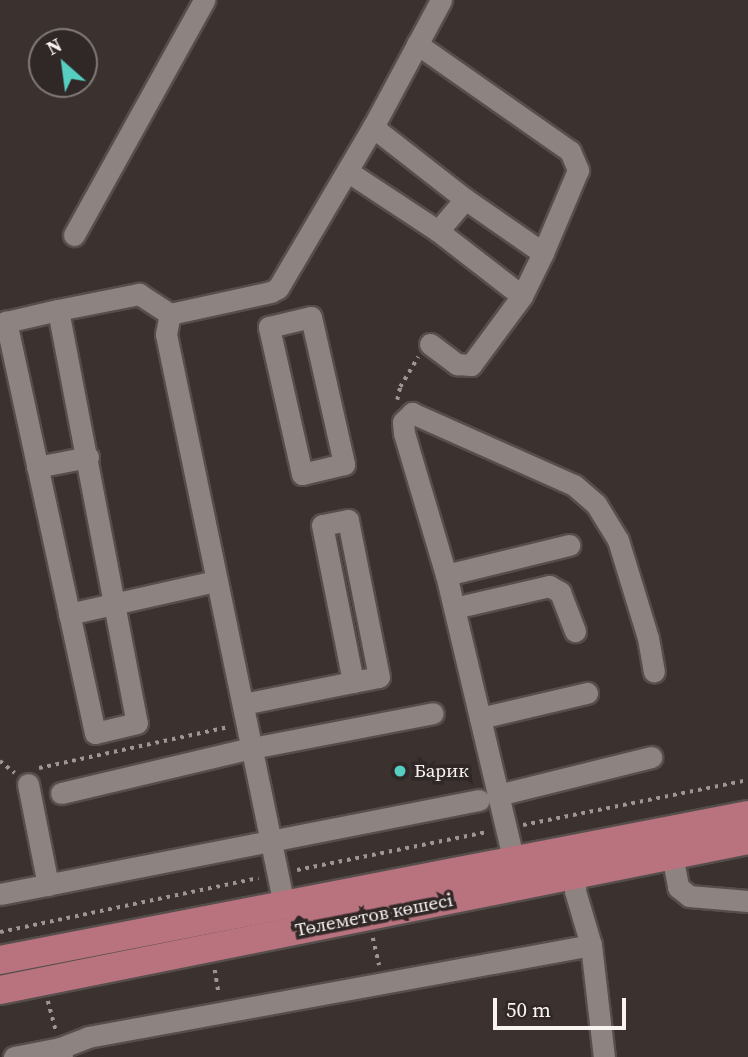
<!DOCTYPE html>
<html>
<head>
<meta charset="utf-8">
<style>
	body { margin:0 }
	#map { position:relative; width:748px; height:1057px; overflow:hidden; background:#3b3230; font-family:"Source Serif 4",serif }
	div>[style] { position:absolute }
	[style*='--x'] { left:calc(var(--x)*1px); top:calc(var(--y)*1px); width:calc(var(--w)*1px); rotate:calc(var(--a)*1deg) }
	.path>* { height:3.5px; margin-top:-1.75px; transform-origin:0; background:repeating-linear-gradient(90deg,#9d9694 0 3.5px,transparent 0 8.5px) }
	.roads { filter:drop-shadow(2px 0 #564e4c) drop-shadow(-2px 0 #564e4c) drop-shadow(0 2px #564e4c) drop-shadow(0 -2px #564e4c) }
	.minor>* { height:21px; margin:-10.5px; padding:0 10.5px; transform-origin:10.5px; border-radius:10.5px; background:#8d8380 }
	.major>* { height:28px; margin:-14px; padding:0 14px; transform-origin:14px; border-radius:14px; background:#b9737f }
	.dots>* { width:19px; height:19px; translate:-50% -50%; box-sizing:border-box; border:4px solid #302826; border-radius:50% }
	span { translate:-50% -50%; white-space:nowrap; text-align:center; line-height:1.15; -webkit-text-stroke:7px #302826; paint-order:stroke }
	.poi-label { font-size:19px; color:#f9f4f2 }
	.left { translate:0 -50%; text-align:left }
	.street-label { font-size:19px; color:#f9f4f2 }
	.north { position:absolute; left:28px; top:28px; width:70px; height:70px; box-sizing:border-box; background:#302826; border:2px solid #807a78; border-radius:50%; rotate:332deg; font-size:19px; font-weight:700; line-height:28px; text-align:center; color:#f9f4f2 }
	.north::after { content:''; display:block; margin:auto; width:24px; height:32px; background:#57cec2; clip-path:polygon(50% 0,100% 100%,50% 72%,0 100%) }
	.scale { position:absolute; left:493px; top:998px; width:133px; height:32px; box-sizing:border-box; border:4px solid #f9f4f2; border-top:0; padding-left:9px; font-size:21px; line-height:24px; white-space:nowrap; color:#f9f4f2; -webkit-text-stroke:5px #302826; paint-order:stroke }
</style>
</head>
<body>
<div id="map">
	<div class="path">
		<div style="--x:397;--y:400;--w:13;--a:-77"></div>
		<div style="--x:400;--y:387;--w:35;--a:-59"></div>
		<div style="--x:0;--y:761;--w:19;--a:39"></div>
		<div style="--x:39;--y:768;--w:194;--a:-12.2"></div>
		<div style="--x:523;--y:825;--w:229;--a:-11.3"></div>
		<div style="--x:297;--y:870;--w:195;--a:-11.3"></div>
		<div style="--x:0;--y:932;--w:264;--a:-11.8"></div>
		<div style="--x:373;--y:938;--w:28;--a:77"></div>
		<div style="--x:215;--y:970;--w:24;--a:81"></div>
		<div style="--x:48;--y:1001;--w:30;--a:75"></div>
	</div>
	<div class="roads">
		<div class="minor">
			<div style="--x:417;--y:44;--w:187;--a:35"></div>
			<div style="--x:570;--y:151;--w:21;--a:67"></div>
			<div style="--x:578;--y:170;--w:90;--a:112.9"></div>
			<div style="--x:347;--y:171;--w:109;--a:33.4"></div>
			<div style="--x:438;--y:231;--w:106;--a:37.7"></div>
			<div style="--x:522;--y:296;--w:48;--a:-64"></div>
			<div style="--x:543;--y:253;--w:95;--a:-145.3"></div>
			<div style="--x:465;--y:199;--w:117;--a:-142"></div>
			<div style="--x:438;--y:231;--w:42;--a:-49.8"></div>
			<div style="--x:74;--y:235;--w:269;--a:-61"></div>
			<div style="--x:58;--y:310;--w:420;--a:79.2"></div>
			<div style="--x:137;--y:723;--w:43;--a:166.6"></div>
			<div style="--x:95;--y:733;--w:421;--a:-102.2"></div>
			<div style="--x:6;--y:322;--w:53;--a:-13"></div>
			<div style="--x:58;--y:310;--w:83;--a:-11.2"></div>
			<div style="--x:139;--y:294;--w:37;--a:33"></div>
			<div style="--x:311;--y:317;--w:151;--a:77.3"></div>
			<div style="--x:344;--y:464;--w:43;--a:166.6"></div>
			<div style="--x:302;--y:474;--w:151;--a:-102.7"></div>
			<div style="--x:269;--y:327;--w:43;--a:-13.4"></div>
			<div style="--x:430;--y:344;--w:34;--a:37"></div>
			<div style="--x:457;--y:364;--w:14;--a:4"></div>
			<div style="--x:471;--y:365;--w:86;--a:-53.5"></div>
			<div style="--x:37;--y:467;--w:52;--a:-11.1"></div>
			<div style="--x:446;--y:575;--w:127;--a:-13.7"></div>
			<div style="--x:454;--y:608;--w:98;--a:-13"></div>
			<div style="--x:549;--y:586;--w:13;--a:29"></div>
			<div style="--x:560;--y:592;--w:42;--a:69"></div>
			<div style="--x:69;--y:614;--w:151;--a:-12.7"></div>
			<div style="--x:243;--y:704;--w:112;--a:-11.3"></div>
			<div style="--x:353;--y:682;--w:26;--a:-11"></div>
			<div style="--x:379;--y:677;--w:160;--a:-101.2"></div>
			<div style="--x:348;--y:520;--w:26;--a:169"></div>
			<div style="--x:322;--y:525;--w:160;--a:78.8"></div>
			<div style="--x:480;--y:718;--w:110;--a:-13.2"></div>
			<div style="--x:28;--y:784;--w:103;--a:78.8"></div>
			<div style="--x:61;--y:793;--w:196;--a:-13.3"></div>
			<div style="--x:252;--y:748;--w:184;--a:-10.9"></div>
			<div style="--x:498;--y:795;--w:158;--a:-13.9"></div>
			<div style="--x:672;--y:855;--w:33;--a:79"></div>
			<div style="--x:678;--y:887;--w:14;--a:39"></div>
			<div style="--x:689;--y:896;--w:59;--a:4.8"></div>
			<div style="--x:514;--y:862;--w:295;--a:-103.3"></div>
			<div style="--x:446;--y:575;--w:148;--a:-106.5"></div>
			<div style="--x:404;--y:433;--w:11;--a:-95"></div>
			<div style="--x:403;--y:422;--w:13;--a:-45"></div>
			<div style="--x:412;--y:413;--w:177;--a:24"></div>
			<div style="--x:574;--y:485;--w:29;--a:41"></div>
			<div style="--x:596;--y:504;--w:42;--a:58.6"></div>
			<div style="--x:618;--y:540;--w:102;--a:73"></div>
			<div style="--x:648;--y:638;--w:34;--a:80"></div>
			<div style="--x:576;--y:874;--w:17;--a:93"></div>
			<div style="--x:575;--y:891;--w:56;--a:73.5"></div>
			<div style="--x:591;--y:945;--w:113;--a:83.4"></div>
			<div style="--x:0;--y:894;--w:488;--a:-11.1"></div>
			<div style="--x:284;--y:905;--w:583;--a:-101.68"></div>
			<div style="--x:166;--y:334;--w:20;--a:-79"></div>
			<div style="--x:170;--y:314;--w:103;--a:-12.3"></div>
			<div style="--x:271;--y:292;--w:8;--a:-30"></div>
			<div style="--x:278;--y:288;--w:187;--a:-59.5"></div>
			<div style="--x:373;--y:127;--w:144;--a:-61.8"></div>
			<div style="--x:14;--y:1057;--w:47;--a:-11.1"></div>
			<div style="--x:62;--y:1057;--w:9;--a:-103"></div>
			<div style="--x:60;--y:1048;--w:30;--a:-21"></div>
			<div style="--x:88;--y:1037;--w:511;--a:-10.36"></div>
		</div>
		<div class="major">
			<div style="--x:0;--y:960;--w:762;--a:-10.97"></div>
			<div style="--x:0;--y:990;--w:763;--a:-11.34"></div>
		</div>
	</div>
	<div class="dots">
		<div style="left:400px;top:771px;background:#57cec2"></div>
	</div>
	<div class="poi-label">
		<span class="left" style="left:414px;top:771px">Барик</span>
	</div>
	<div class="street-label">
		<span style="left:374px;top:915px;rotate:-11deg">Төлеметов көшесі</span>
	</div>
	<div class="north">N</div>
	<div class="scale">50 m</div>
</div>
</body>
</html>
